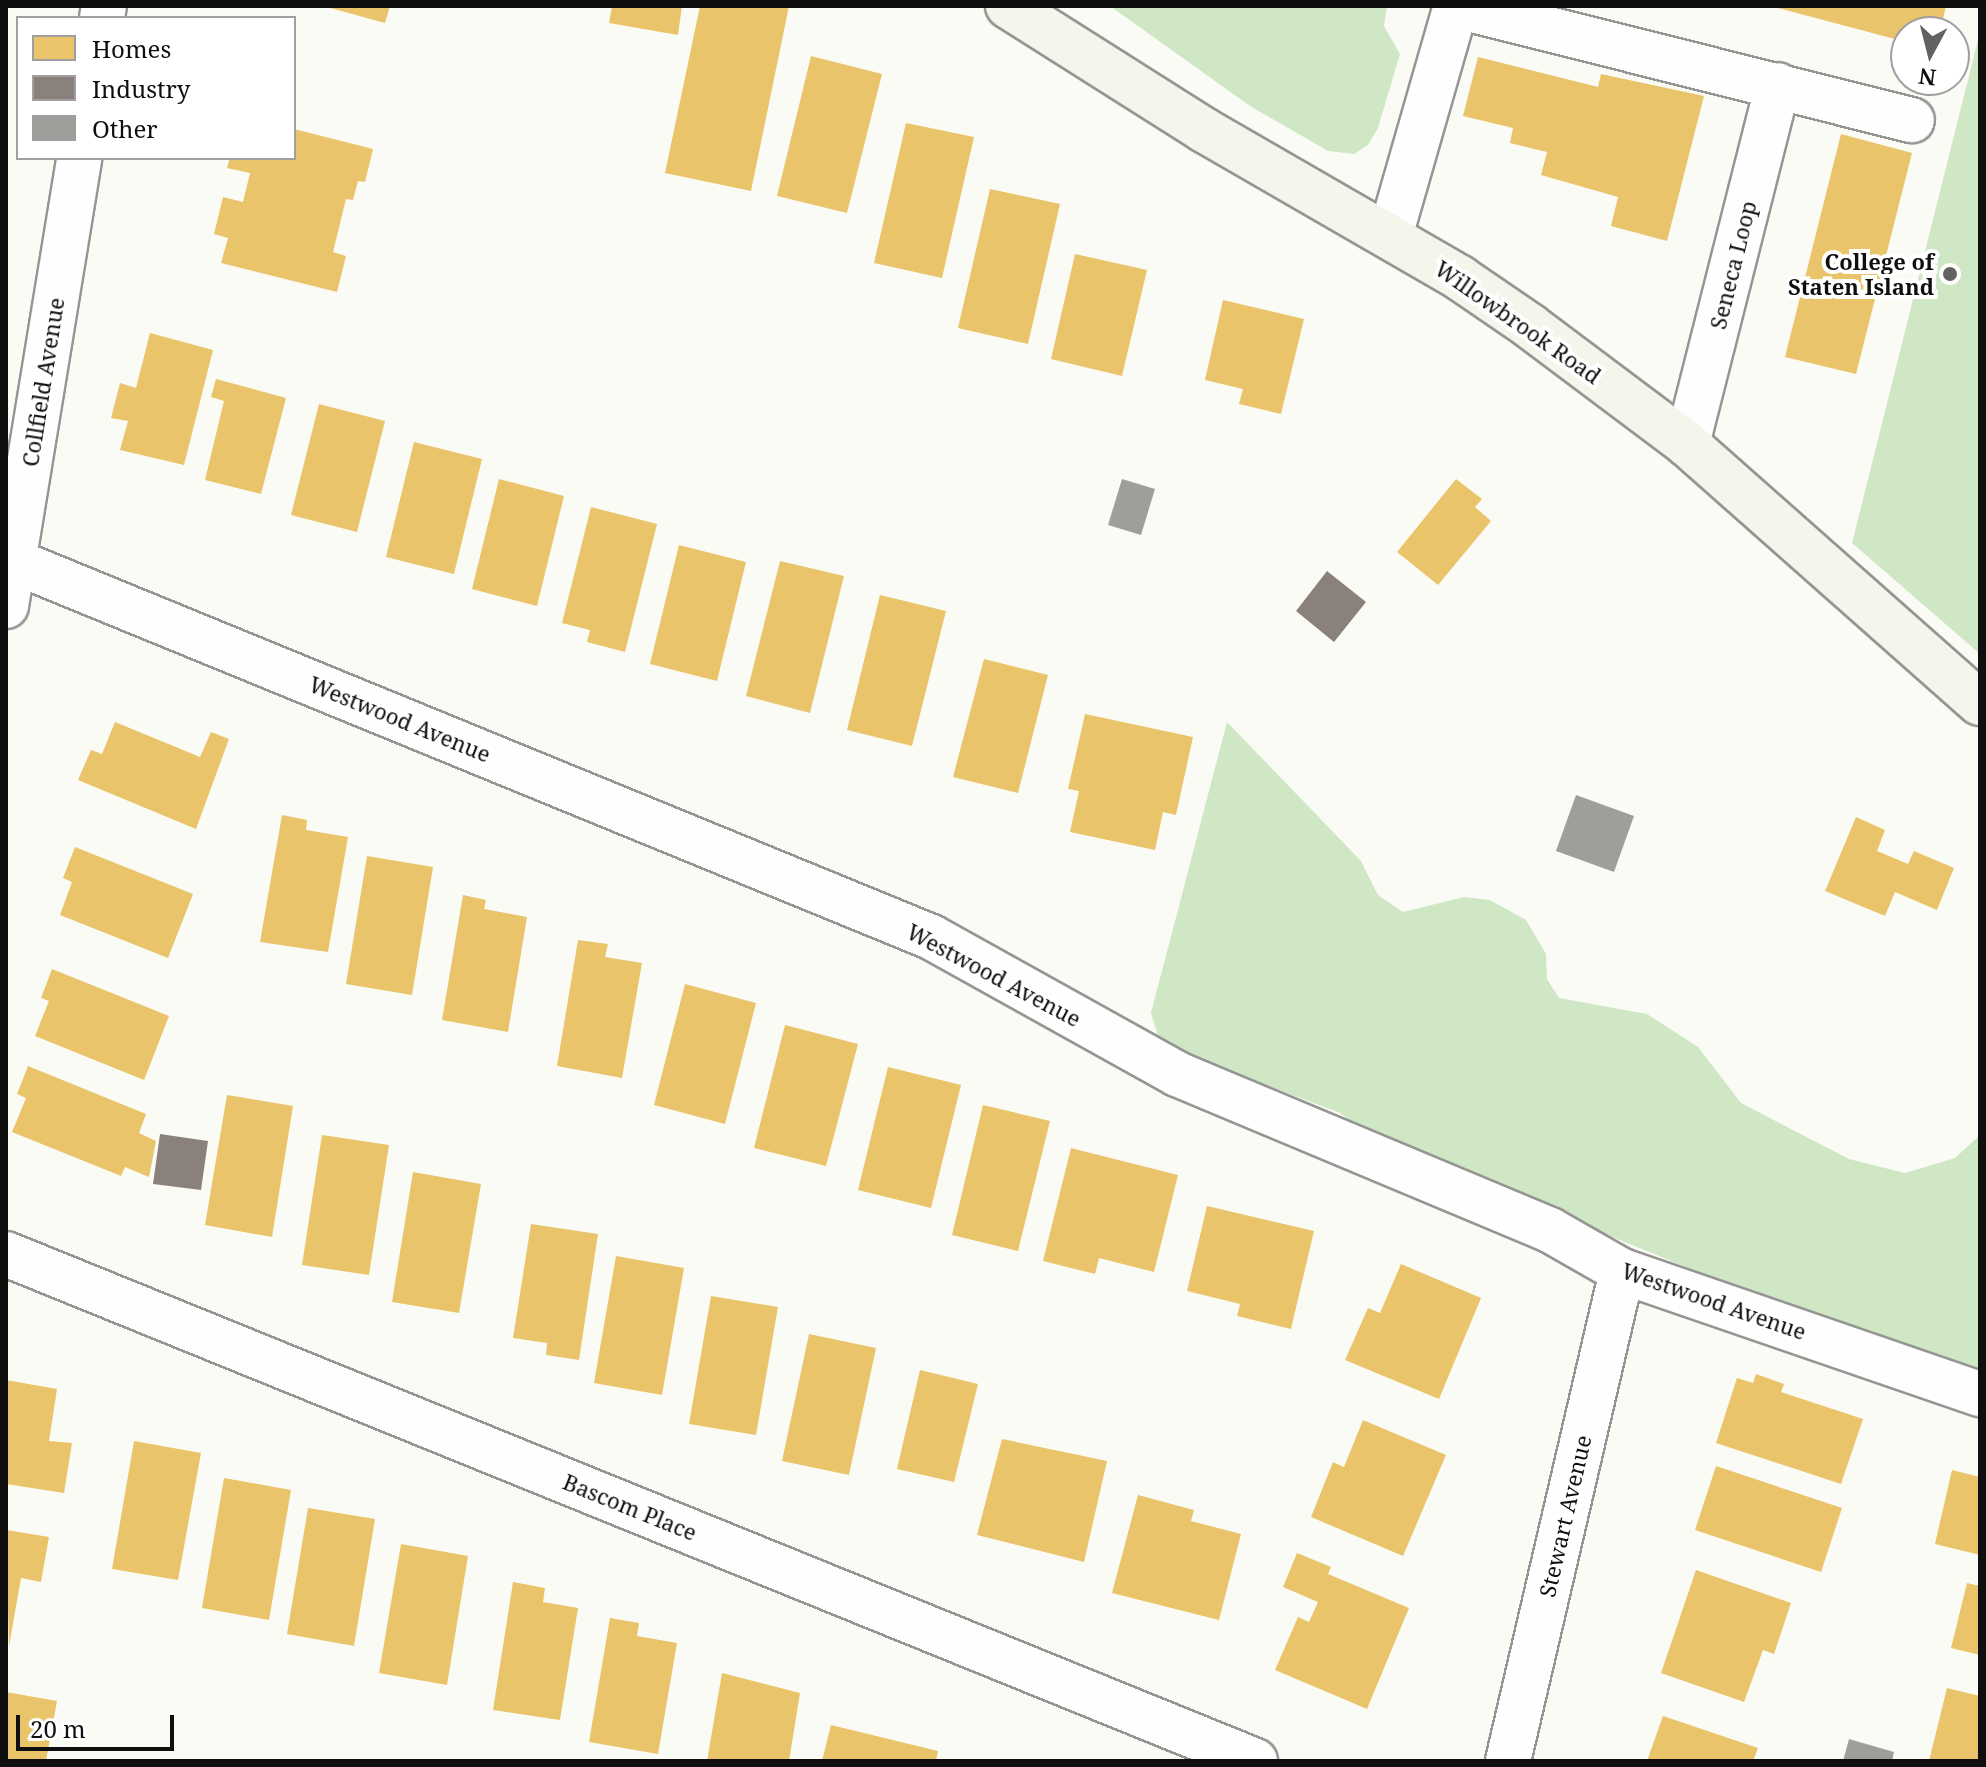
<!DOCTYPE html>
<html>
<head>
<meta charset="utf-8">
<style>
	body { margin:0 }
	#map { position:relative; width:1986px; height:1767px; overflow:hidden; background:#fbfbf5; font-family:"Noto Serif",serif }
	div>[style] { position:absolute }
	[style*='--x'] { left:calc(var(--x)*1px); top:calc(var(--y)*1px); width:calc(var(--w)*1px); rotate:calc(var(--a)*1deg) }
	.forest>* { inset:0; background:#cfe7c5 }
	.homes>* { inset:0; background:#e9c46a }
	.industry>* { inset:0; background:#8a817c }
	.building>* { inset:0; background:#9f9e9a }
	.roads { filter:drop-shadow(2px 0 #959593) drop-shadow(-2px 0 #959593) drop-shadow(0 2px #959593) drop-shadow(0 -2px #959593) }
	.street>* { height:44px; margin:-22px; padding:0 22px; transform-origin:22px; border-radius:22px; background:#fefefe }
	.secondary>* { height:44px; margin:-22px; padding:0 22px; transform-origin:22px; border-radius:22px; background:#f4f5eb }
	.dots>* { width:22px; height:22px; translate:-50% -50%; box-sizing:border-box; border:4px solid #fff; border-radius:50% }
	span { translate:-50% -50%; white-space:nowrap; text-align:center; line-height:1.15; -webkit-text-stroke:8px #fff; paint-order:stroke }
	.poi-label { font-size:22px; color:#0f0f0f; font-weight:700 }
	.right { translate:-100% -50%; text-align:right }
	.street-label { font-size:22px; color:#0f0f0f }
	.frame { position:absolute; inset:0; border:8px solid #0f0f0f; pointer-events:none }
	.legend { position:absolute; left:16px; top:16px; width:280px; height:144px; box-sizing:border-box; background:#fff; border:2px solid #9f9f9f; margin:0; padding:10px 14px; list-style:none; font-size:24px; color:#0f0f0f }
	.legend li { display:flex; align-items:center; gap:16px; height:40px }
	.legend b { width:40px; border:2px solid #9f9f9f }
	.north { position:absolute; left:1890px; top:16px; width:80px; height:80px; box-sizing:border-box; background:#fff; border:2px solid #9f9f9f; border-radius:50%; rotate:187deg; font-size:22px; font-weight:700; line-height:32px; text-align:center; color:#0f0f0f }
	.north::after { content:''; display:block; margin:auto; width:28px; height:36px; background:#626260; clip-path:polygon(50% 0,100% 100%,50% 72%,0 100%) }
	.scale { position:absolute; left:16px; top:1715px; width:158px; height:36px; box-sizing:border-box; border:4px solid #0f0f0f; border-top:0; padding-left:10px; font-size:24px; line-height:28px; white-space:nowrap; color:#0f0f0f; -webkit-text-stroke:6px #fff; paint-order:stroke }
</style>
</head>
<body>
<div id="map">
	<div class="forest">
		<div style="clip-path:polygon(1110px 6px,1387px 6px,1384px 26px,1400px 54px,1378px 128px,1368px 145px,1354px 154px,1328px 151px,1250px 106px)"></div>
		<div style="clip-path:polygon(1980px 32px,1980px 654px,1852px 543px)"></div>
		<div style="clip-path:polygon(1227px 722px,1361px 861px,1378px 895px,1403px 912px,1464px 897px,1490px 900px,1526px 920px,1546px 954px,1547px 979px,1559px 998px,1647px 1014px,1698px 1047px,1741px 1103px,1849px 1159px,1905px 1173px,1955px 1158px,1980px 1135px,1980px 1378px,1781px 1306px,1376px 1140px,1340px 1113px,1198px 1059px,1158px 1036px,1151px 1013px)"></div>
	</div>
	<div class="homes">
		<div style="clip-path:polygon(323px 6px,390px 6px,385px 23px)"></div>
		<div style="clip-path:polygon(612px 6px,682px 6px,678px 35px,609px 23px)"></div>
		<div style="clip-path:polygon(700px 6px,789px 6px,751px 191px,665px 173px)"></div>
		<div style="clip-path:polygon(1770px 6px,1946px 6px,1940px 32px,1906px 32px,1906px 42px)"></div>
		<div style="clip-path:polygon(811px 56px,882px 74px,847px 213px,777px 196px)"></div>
		<div style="clip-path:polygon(1478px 57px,1598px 87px,1601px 74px,1704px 96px,1667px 241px,1611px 226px,1618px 197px,1541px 175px,1547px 152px,1510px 143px,1513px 128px,1463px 116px)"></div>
		<div style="clip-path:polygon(906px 123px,974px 137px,942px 278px,874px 263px)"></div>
		<div style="clip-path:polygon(294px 129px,373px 149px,365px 182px,358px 181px,353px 200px,346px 199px,333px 252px,346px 256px,337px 292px,221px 263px,228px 238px,214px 234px,223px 197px,243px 202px,250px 173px,227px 168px,230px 158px,294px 158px)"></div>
		<div style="clip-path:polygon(1841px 134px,1912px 153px,1856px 374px,1785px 357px)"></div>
		<div style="clip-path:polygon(990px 189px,1060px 204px,1028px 344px,958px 328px)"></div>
		<div style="clip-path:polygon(1075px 254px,1147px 270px,1122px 376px,1051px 359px)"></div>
		<div style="clip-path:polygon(1223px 300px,1304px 319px,1281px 414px,1239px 404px,1243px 389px,1205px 380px)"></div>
		<div style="clip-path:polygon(150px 333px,213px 350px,184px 465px,120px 450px,128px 421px,111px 418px,120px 383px,136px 388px)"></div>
		<div style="clip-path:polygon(216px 379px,286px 398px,261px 494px,205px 480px,224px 401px,211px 397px)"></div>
		<div style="clip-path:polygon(319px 404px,385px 421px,357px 532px,291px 515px)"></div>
		<div style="clip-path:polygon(414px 442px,482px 459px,454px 574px,386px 557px)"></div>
		<div style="clip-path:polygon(499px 479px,564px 496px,537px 606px,472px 589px)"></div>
		<div style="clip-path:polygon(1456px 479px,1482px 499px,1475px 507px,1491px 521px,1438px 585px,1397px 552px)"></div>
		<div style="clip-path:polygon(591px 507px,657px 524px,625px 652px,587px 642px,590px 630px,562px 623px)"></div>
		<div style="clip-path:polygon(679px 545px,746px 562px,717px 681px,650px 664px)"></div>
		<div style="clip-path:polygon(780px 561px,844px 576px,810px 713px,746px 696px)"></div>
		<div style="clip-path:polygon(880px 595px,946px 611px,912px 746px,847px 730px)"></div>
		<div style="clip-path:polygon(984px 659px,1048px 675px,1018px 793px,953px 777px)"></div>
		<div style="clip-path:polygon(1085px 714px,1193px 737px,1176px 815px,1163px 812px,1155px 850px,1070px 832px,1079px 791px,1068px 789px)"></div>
		<div style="clip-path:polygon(115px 722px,200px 757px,211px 732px,229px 739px,196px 829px,78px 780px,91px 750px,102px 754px)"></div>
		<div style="clip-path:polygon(282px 815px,307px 820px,306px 830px,348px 837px,328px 952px,260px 942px)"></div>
		<div style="clip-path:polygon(1856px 817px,1885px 830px,1877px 851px,1908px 864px,1914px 851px,1954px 868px,1937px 910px,1895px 892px,1885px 916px,1825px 891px)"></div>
		<div style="clip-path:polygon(75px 847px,193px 894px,168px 958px,60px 915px,72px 882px,63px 878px)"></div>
		<div style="clip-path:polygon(367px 856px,433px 867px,412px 995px,346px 984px)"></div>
		<div style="clip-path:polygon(463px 895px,486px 900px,484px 909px,527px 917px,508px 1032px,442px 1020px)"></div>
		<div style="clip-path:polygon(578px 940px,608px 944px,605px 957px,642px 963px,622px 1078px,557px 1066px)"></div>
		<div style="clip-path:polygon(52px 969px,169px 1016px,144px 1080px,35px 1036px,49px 1001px,41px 998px)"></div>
		<div style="clip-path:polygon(685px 984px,756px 1003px,725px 1124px,654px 1105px)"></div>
		<div style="clip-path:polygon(785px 1025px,858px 1044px,826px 1166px,754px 1148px)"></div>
		<div style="clip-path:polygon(28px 1066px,146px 1114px,139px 1133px,156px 1141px,149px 1177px,125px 1167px,121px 1176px,12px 1132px,26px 1098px,17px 1094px)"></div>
		<div style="clip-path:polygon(888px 1067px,961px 1085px,931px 1208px,858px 1190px)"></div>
		<div style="clip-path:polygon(227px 1095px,293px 1106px,272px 1237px,205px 1225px)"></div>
		<div style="clip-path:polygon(983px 1105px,1050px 1121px,1018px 1251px,952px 1235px)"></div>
		<div style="clip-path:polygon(322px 1135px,389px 1145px,369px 1275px,302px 1265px)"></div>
		<div style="clip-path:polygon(1071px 1148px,1178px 1175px,1154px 1272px,1099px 1258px,1095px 1274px,1043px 1261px)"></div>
		<div style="clip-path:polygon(413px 1172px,481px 1184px,459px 1313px,392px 1302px)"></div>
		<div style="clip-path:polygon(1207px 1206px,1314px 1231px,1291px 1329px,1237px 1316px,1240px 1304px,1187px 1291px)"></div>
		<div style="clip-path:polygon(531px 1224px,598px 1234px,579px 1360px,546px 1355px,547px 1343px,513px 1338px)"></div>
		<div style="clip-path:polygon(616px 1256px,684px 1268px,662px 1395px,594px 1383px)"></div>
		<div style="clip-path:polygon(1401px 1264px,1481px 1298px,1439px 1399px,1345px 1360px,1368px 1308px,1380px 1313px)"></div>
		<div style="clip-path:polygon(711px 1296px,778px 1307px,756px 1435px,689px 1424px)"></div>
		<div style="clip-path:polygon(809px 1334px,876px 1348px,849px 1475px,782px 1461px)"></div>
		<div style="clip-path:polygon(920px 1370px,978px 1384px,954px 1482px,897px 1469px)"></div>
		<div style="clip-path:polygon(1756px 1374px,1784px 1384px,1781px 1392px,1863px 1419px,1841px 1484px,1716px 1443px,1737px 1378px,1753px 1383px)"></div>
		<div style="clip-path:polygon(6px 1380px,57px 1389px,49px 1441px,72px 1443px,64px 1493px,6px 1484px)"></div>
		<div style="clip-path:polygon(1363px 1420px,1446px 1455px,1403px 1556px,1311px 1517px,1333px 1462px,1344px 1467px)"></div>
		<div style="clip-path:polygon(1002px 1439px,1107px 1461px,1084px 1562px,977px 1535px)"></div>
		<div style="clip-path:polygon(134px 1441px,201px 1453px,178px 1580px,112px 1569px)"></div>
		<div style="clip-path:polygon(1716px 1466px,1842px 1508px,1821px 1572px,1695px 1530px)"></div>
		<div style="clip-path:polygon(1952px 1470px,1980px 1477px,1980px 1555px,1935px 1544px)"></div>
		<div style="clip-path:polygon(224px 1478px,291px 1490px,269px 1620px,202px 1608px)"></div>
		<div style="clip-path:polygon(1138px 1495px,1194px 1510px,1191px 1521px,1241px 1534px,1219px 1620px,1112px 1593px)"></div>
		<div style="clip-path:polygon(308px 1508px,375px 1519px,354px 1646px,287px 1634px)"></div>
		<div style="clip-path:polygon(6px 1530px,49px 1537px,41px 1582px,21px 1578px,9px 1646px)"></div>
		<div style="clip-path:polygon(401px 1544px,468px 1556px,447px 1685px,379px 1673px)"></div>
		<div style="clip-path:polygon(1297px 1553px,1331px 1567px,1328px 1574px,1409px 1608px,1367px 1709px,1275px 1670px,1298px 1617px,1309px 1622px,1318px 1602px,1283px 1587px)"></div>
		<div style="clip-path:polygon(1696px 1570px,1791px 1603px,1774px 1654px,1763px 1650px,1744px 1702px,1661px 1673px)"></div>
		<div style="clip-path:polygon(513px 1582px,545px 1588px,543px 1602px,578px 1608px,560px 1720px,493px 1710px)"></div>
		<div style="clip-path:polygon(1967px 1583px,1980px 1586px,1980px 1655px,1951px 1648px)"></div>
		<div style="clip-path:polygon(610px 1618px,639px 1623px,637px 1636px,677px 1643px,658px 1754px,589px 1742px)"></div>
		<div style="clip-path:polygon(722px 1673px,800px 1693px,789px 1761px,707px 1761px)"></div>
		<div style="clip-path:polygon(1947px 1688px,1980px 1696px,1980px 1761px,1929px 1761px)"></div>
		<div style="clip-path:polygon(6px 1692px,57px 1701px,46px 1761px,6px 1761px)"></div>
		<div style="clip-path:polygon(1663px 1716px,1758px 1748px,1753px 1761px,1647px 1761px)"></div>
		<div style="clip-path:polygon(831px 1725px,938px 1751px,936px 1761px,822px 1761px)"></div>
	</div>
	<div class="industry">
		<div style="clip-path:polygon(1327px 571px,1366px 602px,1334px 642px,1296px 611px)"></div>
		<div style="clip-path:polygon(160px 1134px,208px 1141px,201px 1190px,153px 1184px)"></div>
	</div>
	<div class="building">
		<div style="clip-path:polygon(1122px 479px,1155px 489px,1141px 535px,1108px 525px)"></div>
		<div style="clip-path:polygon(1576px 795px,1634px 816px,1614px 872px,1556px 851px)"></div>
		<div style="clip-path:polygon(1849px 1739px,1894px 1752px,1892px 1761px,1843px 1761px)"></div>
	</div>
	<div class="roads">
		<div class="street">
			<div style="--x:1457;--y:6;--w:469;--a:14.1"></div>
			<div style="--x:102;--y:18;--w:12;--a:-81"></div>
			<div style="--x:1390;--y:236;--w:239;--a:-74"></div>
			<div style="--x:1687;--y:444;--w:370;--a:-75.8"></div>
			<div style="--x:6;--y:558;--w:1000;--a:22.28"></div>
			<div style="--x:931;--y:937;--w:282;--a:29.1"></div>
			<div style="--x:1177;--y:1074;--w:404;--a:22.7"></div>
			<div style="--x:1550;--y:1230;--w:83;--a:29.7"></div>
			<div style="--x:1622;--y:1271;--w:379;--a:19"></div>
			<div style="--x:6;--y:606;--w:454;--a:-80.7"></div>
			<div style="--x:6;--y:1254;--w:1348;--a:22.09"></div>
			<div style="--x:1508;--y:1761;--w:503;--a:-76.9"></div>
		</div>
		<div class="secondary">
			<div style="--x:1008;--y:6;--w:232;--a:32.3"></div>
			<div style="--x:1204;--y:130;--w:296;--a:30"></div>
			<div style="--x:1460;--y:278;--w:85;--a:34.4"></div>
			<div style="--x:1530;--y:326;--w:196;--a:36.9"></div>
			<div style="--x:1687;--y:444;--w:391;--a:41.5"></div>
		</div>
	</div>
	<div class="dots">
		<div style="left:1950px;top:274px;background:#626260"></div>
	</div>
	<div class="poi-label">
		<span class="right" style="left:1934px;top:274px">College of<br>Staten Island</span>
	</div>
	<div class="street-label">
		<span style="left:1733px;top:265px;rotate:-76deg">Seneca Loop</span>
		<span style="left:1518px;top:322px;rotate:35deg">Willowbrook Road</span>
		<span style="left:43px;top:382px;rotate:-81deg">Collfield Avenue</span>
		<span style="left:400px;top:719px;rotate:22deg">Westwood Avenue</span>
		<span style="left:994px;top:975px;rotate:28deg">Westwood Avenue</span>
		<span style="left:1714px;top:1301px;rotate:19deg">Westwood Avenue</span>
		<span style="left:630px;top:1507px;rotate:22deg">Bascom Place</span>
		<span style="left:1565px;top:1516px;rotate:-77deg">Stewart Avenue</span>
	</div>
	<div class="frame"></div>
	<ul class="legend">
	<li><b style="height:22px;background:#e9c46a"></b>Homes</li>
	<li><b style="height:22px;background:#8a817c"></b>Industry</li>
	<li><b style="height:22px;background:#9f9e9a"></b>Other</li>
	</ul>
	<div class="north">N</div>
	<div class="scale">20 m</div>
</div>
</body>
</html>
